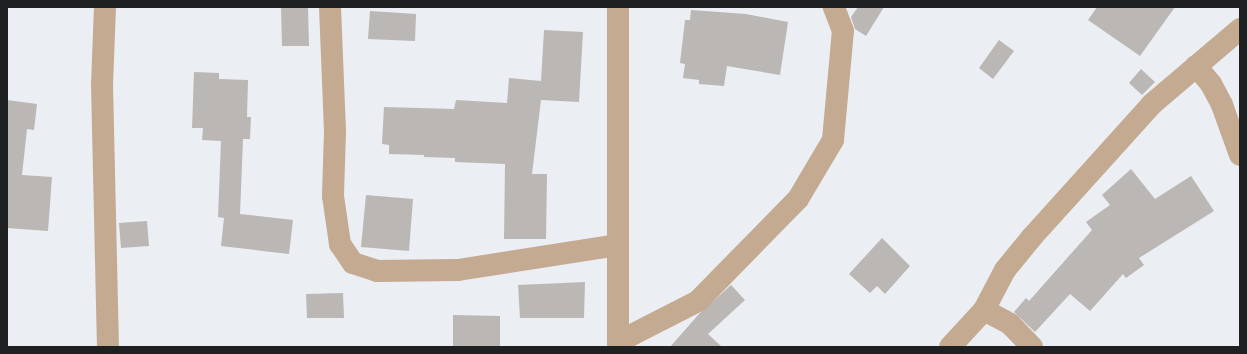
<!DOCTYPE html>
<html>
<head>
<meta charset="utf-8">
<style>
	body { margin:0 }
	#map { position:relative; width:1247px; height:354px; overflow:hidden; background:#ebeef2; font-family:"IBM Plex Sans",sans-serif }
	div>[style] { position:absolute }
	[style*='--x'] { left:calc(var(--x)*1px); top:calc(var(--y)*1px); width:calc(var(--w)*1px); rotate:calc(var(--a)*1deg) }
	.building>* { inset:0; background:#bbb7b4 }
	.minor>* { height:22px; margin:-11px; padding:0 11px; transform-origin:11px; border-radius:11px; background:#c4aa91 }
	span { translate:-50% -50%; white-space:nowrap; text-align:center; line-height:1.15; -webkit-text-stroke:3px #f8fbff; paint-order:stroke }
	.frame { position:absolute; inset:0; border:8px solid #1f2021; pointer-events:none }
</style>
</head>
<body>
<div id="map">
	<div class="building">
		<div style="clip-path:polygon(281px 7px,308px 7px,309px 46px,282px 46px)"></div>
		<div style="clip-path:polygon(858px 7px,884px 7px,866px 36px,855px 29px,851px 17px)"></div>
		<div style="clip-path:polygon(1097px 7px,1175px 7px,1140px 56px,1088px 20px)"></div>
		<div style="clip-path:polygon(691px 10px,746px 14px,788px 22px,780px 75px,727px 66px,724px 86px,699px 84px,699px 80px,683px 78px,685px 64px,680px 63px,685px 20px,690px 20px)"></div>
		<div style="clip-path:polygon(370px 11px,416px 14px,415px 41px,368px 39px)"></div>
		<div style="clip-path:polygon(544px 30px,583px 32px,579px 102px,541px 100px,532px 174px,547px 174px,546px 239px,504px 239px,505px 164px,455px 162px,455px 158px,424px 157px,424px 155px,389px 154px,389px 145px,382px 144px,384px 107px,454px 109px,456px 100px,507px 103px,509px 78px,541px 81px)"></div>
		<div style="clip-path:polygon(999px 40px,1014px 51px,993px 79px,979px 68px)"></div>
		<div style="clip-path:polygon(1141px 69px,1155px 82px,1142px 95px,1129px 83px)"></div>
		<div style="clip-path:polygon(194px 72px,219px 73px,219px 79px,248px 80px,247px 117px,251px 117px,250px 139px,243px 139px,240px 214px,293px 220px,289px 254px,221px 246px,224px 218px,218px 217px,221px 141px,202px 140px,203px 128px,192px 128px)"></div>
		<div style="clip-path:polygon(7px 100px,37px 104px,34px 130px,27px 129px,22px 175px,52px 177px,48px 231px,7px 228px)"></div>
		<div style="clip-path:polygon(1131px 169px,1155px 199px,1191px 176px,1214px 211px,1139px 258px,1144px 265px,1126px 278px,1123px 274px,1090px 311px,1070px 294px,1035px 332px,1014px 312px,1026px 298px,1029px 301px,1092px 230px,1086px 222px,1110px 205px,1102px 195px)"></div>
		<div style="clip-path:polygon(366px 195px,413px 199px,409px 251px,361px 247px)"></div>
		<div style="clip-path:polygon(147px 221px,149px 246px,121px 248px,119px 223px)"></div>
		<div style="clip-path:polygon(882px 238px,910px 266px,885px 294px,877px 286px,870px 293px,849px 274px)"></div>
		<div style="clip-path:polygon(585px 282px,584px 318px,520px 318px,518px 285px)"></div>
		<div style="clip-path:polygon(731px 285px,745px 300px,708px 334px,722px 347px,670px 347px,699px 314px)"></div>
		<div style="clip-path:polygon(343px 293px,344px 318px,307px 318px,306px 294px)"></div>
		<div style="clip-path:polygon(453px 315px,500px 316px,500px 347px,453px 347px)"></div>
	</div>
	<div class="minor">
		<div style="--x:105;--y:7;--w:77;--a:92.2"></div>
		<div style="--x:102;--y:84;--w:263;--a:88.7"></div>
		<div style="--x:330;--y:7;--w:124;--a:87.7"></div>
		<div style="--x:335;--y:131;--w:65;--a:91.8"></div>
		<div style="--x:333;--y:196;--w:49;--a:81.7"></div>
		<div style="--x:340;--y:244;--w:23;--a:56"></div>
		<div style="--x:353;--y:263;--w:25;--a:18"></div>
		<div style="--x:377;--y:271;--w:81;--a:-0.7"></div>
		<div style="--x:458;--y:270;--w:161;--a:-8.9"></div>
		<div style="--x:618;--y:7;--w:340;--a:90"></div>
		<div style="--x:1196;--y:66;--w:23;--a:50"></div>
		<div style="--x:1211;--y:84;--w:24;--a:62"></div>
		<div style="--x:1222;--y:105;--w:53;--a:70.2"></div>
		<div style="--x:984;--y:310;--w:30;--a:28"></div>
		<div style="--x:1010;--y:324;--w:32;--a:46"></div>
		<div style="--x:618;--y:342;--w:90;--a:-27.1"></div>
		<div style="--x:698;--y:301;--w:143;--a:-45.6"></div>
		<div style="--x:798;--y:199;--w:69;--a:-59.3"></div>
		<div style="--x:833;--y:140;--w:109;--a:-84.8"></div>
		<div style="--x:843;--y:31;--w:26;--a:-111"></div>
		<div style="--x:950;--y:347;--w:50;--a:-47.4"></div>
		<div style="--x:984;--y:310;--w:45;--a:-62.3"></div>
		<div style="--x:1005;--y:270;--w:43;--a:-50.7"></div>
		<div style="--x:1032;--y:237;--w:179;--a:-47.9"></div>
		<div style="--x:1152;--y:104;--w:116;--a:-40.4"></div>
	</div>
	<div class="frame"></div>
</div>
</body>
</html>
